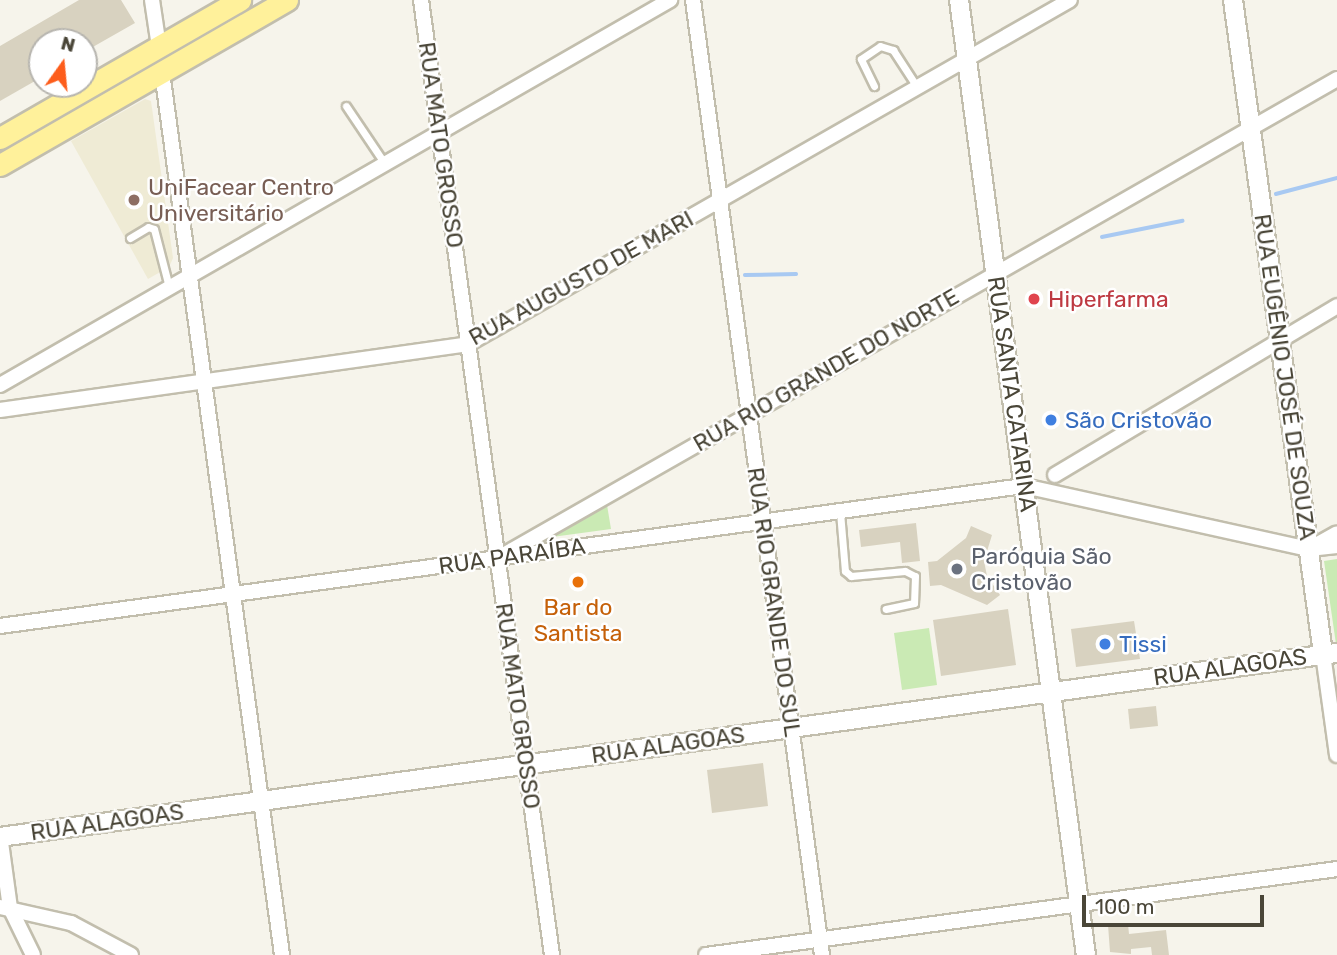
<!DOCTYPE html>
<html>
<head>
<meta charset="utf-8">
<style>
	body { margin:0 }
	#map { position:relative; width:1337px; height:955px; overflow:hidden; background:#f6f4eb; font-family:Rubik,sans-serif }
	div>[style] { position:absolute }
	[style*='--x'] { left:calc(var(--x)*1px); top:calc(var(--y)*1px); width:calc(var(--w)*1px); rotate:calc(var(--a)*1deg) }
	.education>* { inset:0; background:#efebd5 }
	.green>* { inset:0; background:#caeab4 }
	.stream>* { height:3.5px; margin:-1.75px; padding:0 1.75px; transform-origin:1.75px; border-radius:1.75px; background:#a8c9f2 }
	.building>* { inset:0; background:#d8d2c0 }
	.roads { filter:drop-shadow(2px 0 #c2bead) drop-shadow(-2px 0 #c2bead) drop-shadow(0 2px #c2bead) drop-shadow(0 -2px #c2bead) }
	.service>* { height:7px; margin:-3.5px; padding:0 3.5px; transform-origin:3.5px; border-radius:3.5px; background:#fff }
	.minor>* { height:14px; margin:-7px; padding:0 7px; transform-origin:7px; border-radius:7px; background:#fff }
	.tertiary>* { height:18px; margin:-9px; padding:0 9px; transform-origin:9px; border-radius:9px; background:#fff }
	.primary>* { height:21px; margin:-10.5px; padding:0 10.5px; transform-origin:10.5px; border-radius:10.5px; background:#fff19b }
	.dots>* { width:19px; height:19px; translate:-50% -50%; box-sizing:border-box; border:4px solid #fff; border-radius:50% }
	span { translate:-50% -50%; white-space:nowrap; text-align:center; line-height:1.15; -webkit-text-stroke:5px #fff; paint-order:stroke }
	.street-label { font-size:23px; color:#4a4638 }
	.education-label { font-size:23px; color:#785e54 }
	.left { translate:0 -50%; text-align:left }
	.health-label { font-size:23px; color:#be3a42 }
	.shop-label { font-size:23px; color:#366cbe }
	.worship-label { font-size:23px; color:#5b616d }
	.food-label { font-size:23px; color:#c56008 }
	.north { position:absolute; left:28px; top:28px; width:70px; height:70px; box-sizing:border-box; background:#fff; border:2px solid #b7b5af; border-radius:50%; rotate:15deg; font-size:19px; font-weight:700; line-height:28px; text-align:center; color:#4a4638 }
	.north::after { content:''; display:block; margin:auto; width:24px; height:32px; background:#fd5d1b; clip-path:polygon(50% 0,100% 100%,50% 72%,0 100%) }
	.scale { position:absolute; left:1082px; top:895px; width:182px; height:32px; box-sizing:border-box; border:4px solid #4a4638; border-top:0; padding-left:9px; font-size:21px; line-height:24px; white-space:nowrap; color:#4a4638; -webkit-text-stroke:5px #fff; paint-order:stroke }
</style>
</head>
<body>
<div id="map">
	<div class="education">
		<div style="clip-path:polygon(145px 99px,151px 101px,173px 258px,169px 267px,148px 279px,71px 141px)"></div>
	</div>
	<div class="green">
		<div style="clip-path:polygon(607px 505px,611px 529px,552px 537px)"></div>
		<div style="clip-path:polygon(1337px 559px,1337px 643px,1336px 644px,1324px 561px)"></div>
		<div style="clip-path:polygon(929px 628px,937px 685px,902px 690px,894px 633px)"></div>
	</div>
	<div class="stream">
		<div style="--x:1276;--y:194;--w:63;--a:-14.7"></div>
		<div style="--x:1102;--y:237;--w:82;--a:-11.3"></div>
		<div style="--x:745;--y:275;--w:51;--a:-1.1"></div>
	</div>
	<div class="building">
		<div style="clip-path:polygon(79px 0,121px 0,135px 23px,84px 52px,84px 42px,42px 42px,42px 77px,0 101px,0 46px)"></div>
		<div style="clip-path:polygon(916px 523px,920px 561px,902px 563px,900px 542px,861px 547px,859px 530px)"></div>
		<div style="clip-path:polygon(971px 526px,992px 535px,984px 561px,987px 576px,1000px 595px,987px 605px,941px 585px,930px 586px,928px 562px,937px 561px,966px 538px)"></div>
		<div style="clip-path:polygon(1008px 609px,1016px 665px,941px 676px,933px 620px)"></div>
		<div style="clip-path:polygon(1134px 621px,1140px 659px,1076px 667px,1071px 629px)"></div>
		<div style="clip-path:polygon(1156px 706px,1158px 726px,1130px 729px,1128px 709px)"></div>
		<div style="clip-path:polygon(763px 763px,768px 806px,712px 813px,707px 770px)"></div>
		<div style="clip-path:polygon(1128px 924px,1129px 934px,1166px 930px,1169px 955px,1152px 955px,1151px 947px,1131px 949px,1131px 954px,1110px 952px,1108px 925px)"></div>
	</div>
	<div class="roads">
		<div class="service">
			<div style="--x:874;--y:86;--w:30;--a:-116"></div>
			<div style="--x:861;--y:59;--w:23;--a:-34"></div>
			<div style="--x:880;--y:46;--w:14;--a:17"></div>
			<div style="--x:893;--y:50;--w:44;--a:57"></div>
			<div style="--x:346;--y:106;--w:70;--a:56.1"></div>
			<div style="--x:130;--y:238;--w:21;--a:-31"></div>
			<div style="--x:148;--y:227;--w:6;--a:18"></div>
			<div style="--x:154;--y:229;--w:60;--a:75.5"></div>
			<div style="--x:840;--y:512;--w:59;--a:85.2"></div>
			<div style="--x:845;--y:571;--w:8;--a:40"></div>
			<div style="--x:851;--y:576;--w:54;--a:-5.3"></div>
			<div style="--x:905;--y:571;--w:11;--a:27"></div>
			<div style="--x:915;--y:576;--w:27;--a:92"></div>
			<div style="--x:914;--y:603;--w:29;--a:168"></div>
		</div>
		<div class="minor">
			<div style="--x:152;--y:0;--w:48;--a:81.5"></div>
			<div style="--x:421;--y:0;--w:964;--a:82.19"></div>
			<div style="--x:693;--y:0;--w:964;--a:82.31"></div>
			<div style="--x:162;--y:72;--w:891;--a:82.26"></div>
			<div style="--x:0;--y:385;--w:773;--a:-29.88"></div>
			<div style="--x:0;--y:410;--w:473;--a:-8"></div>
			<div style="--x:468;--y:344;--w:693;--a:-29.74"></div>
			<div style="--x:1055;--y:475;--w:329;--a:-30.9"></div>
			<div style="--x:1314;--y:546;--w:26;--a:-29"></div>
			<div style="--x:505;--y:554;--w:958;--a:-29.72"></div>
			<div style="--x:0;--y:626;--w:1034;--a:-7.79"></div>
			<div style="--x:1024;--y:486;--w:292;--a:12.5"></div>
			<div style="--x:1309;--y:549;--w:28;--a:-6"></div>
			<div style="--x:1323;--y:654;--w:102;--a:82.1"></div>
			<div style="--x:0;--y:835;--w:74;--a:82.2"></div>
			<div style="--x:10;--y:908;--w:52;--a:63.9"></div>
			<div style="--x:0;--y:907;--w:73;--a:12.7"></div>
			<div style="--x:71;--y:923;--w:68;--a:28.1"></div>
			<div style="--x:706;--y:955;--w:637;--a:-7.76"></div>
		</div>
		<div class="tertiary">
			<div style="--x:959;--y:0;--w:963;--a:82.43"></div>
			<div style="--x:1233;--y:0;--w:660;--a:82.16"></div>
			<div style="--x:0;--y:837;--w:1350;--a:-7.84"></div>
		</div>
		<div class="primary">
			<div style="--x:0;--y:138;--w:277;--a:-29.9"></div>
			<div style="--x:0;--y:165;--w:331;--a:-29.9"></div>
		</div>
	</div>
	<div class="dots">
		<div style="left:134px;top:200px;background:#8d6e63"></div>
		<div style="left:1034px;top:299px;background:#e0444e"></div>
		<div style="left:1051px;top:420px;background:#3f7fe0"></div>
		<div style="left:957px;top:569px;background:#6b7280"></div>
		<div style="left:578px;top:582px;background:#e8710a"></div>
		<div style="left:1105px;top:644px;background:#3f7fe0"></div>
	</div>
	<div class="street-label">
		<span style="left:441px;top:145px;rotate:82deg">RUA MATO GROSSO</span>
		<span style="left:581px;top:278px;rotate:-29deg">RUA AUGUSTO DE MARI</span>
		<span style="left:826px;top:370px;rotate:-30deg">RUA RIO GRANDE DO NORTE</span>
		<span style="left:1285px;top:377px;rotate:82deg">RUA EUGÊNIO JOSÉ DE SOUZA</span>
		<span style="left:1012px;top:394px;rotate:82deg">RUA SANTA CATARINA</span>
		<span style="left:512px;top:556px;rotate:-8deg">RUA PARAÍBA</span>
		<span style="left:774px;top:602px;rotate:82deg">RUA RIO GRANDE DO SUL</span>
		<span style="left:1230px;top:667px;rotate:-8deg">RUA ALAGOAS</span>
		<span style="left:518px;top:706px;rotate:82deg">RUA MATO GROSSO</span>
		<span style="left:668px;top:745px;rotate:-8deg">RUA ALAGOAS</span>
		<span style="left:107px;top:822px;rotate:-8deg">RUA ALAGOAS</span>
	</div>
	<div class="education-label">
		<span class="left" style="left:148px;top:200px">UniFacear Centro<br>Universitário</span>
	</div>
	<div class="health-label">
		<span class="left" style="left:1048px;top:299px">Hiperfarma</span>
	</div>
	<div class="shop-label">
		<span class="left" style="left:1065px;top:420px">São Cristovão</span>
		<span class="left" style="left:1119px;top:644px">Tissi</span>
	</div>
	<div class="worship-label">
		<span class="left" style="left:971px;top:569px">Paróquia São<br>Cristovão</span>
	</div>
	<div class="food-label">
		<span style="left:578px;top:620px">Bar do<br>Santista</span>
	</div>
	<div class="north">N</div>
	<div class="scale">100 m</div>
</div>
</body>
</html>
